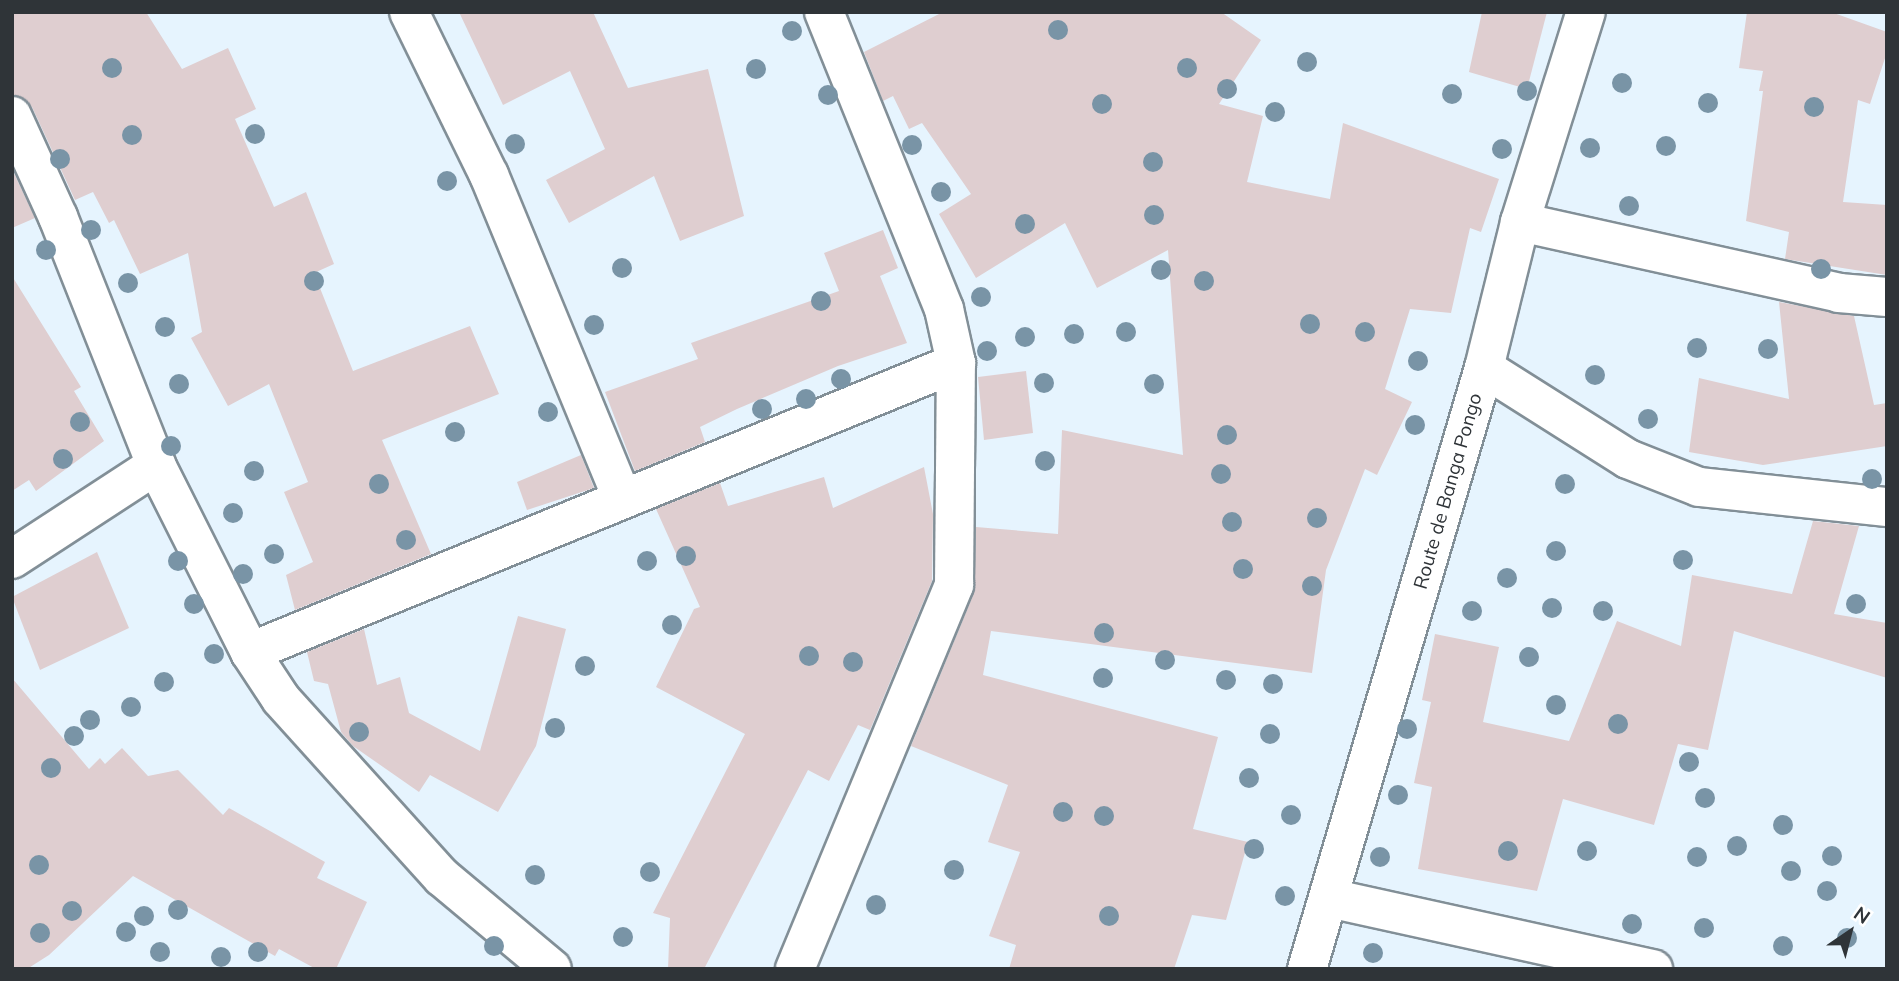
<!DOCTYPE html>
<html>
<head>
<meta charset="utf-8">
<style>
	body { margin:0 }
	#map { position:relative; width:1899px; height:981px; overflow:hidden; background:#e6f4fe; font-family:Mulish,sans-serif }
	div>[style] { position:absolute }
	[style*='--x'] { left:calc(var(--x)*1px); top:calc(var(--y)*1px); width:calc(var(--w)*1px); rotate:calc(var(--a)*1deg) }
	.building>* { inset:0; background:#dfced0 }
	.roads { filter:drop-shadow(2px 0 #828f97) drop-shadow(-2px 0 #828f97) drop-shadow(0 2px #828f97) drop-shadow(0 -2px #828f97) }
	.minor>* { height:38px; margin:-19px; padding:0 19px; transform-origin:19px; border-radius:19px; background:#fff }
	.trees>* { width:20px; height:20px; margin:-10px; border-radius:50%; background:#7994a6 }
	span { translate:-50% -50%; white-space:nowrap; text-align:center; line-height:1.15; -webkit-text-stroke:5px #fff; paint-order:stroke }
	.street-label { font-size:19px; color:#2f3438 }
	.frame { position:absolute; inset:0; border:14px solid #2f3438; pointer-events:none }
	.north { position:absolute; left:1815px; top:897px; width:70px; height:70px; -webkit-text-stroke:5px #fff; paint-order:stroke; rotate:35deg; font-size:19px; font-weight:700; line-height:28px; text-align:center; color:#2f3438 }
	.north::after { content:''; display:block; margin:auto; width:24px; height:32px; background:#2f3438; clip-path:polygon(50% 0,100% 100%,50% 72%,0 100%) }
</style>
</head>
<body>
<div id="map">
	<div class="building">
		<div style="clip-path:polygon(12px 12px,146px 12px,182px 69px,228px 48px,256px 109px,235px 119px,274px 207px,306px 192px,334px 264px,314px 273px,353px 371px,470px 326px,499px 394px,382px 440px,431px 554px,295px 610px,286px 575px,313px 562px,284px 492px,308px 482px,269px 384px,228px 406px,191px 338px,202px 332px,188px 253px,140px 274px,114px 220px,109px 223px,93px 192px,75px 200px,32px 107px,12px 94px)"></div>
		<div style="clip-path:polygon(459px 12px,593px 12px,628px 88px,708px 69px,744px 216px,680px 241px,654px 176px,569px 223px,546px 180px,605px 149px,570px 71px,503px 105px)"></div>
		<div style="clip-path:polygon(943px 12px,1221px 12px,1261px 40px,1219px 104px,1263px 116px,1247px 182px,1330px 199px,1343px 123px,1499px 179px,1481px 232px,1470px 228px,1451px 313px,1410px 309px,1385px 389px,1412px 402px,1377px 475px,1365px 469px,1326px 570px,1312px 673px,991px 631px,983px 675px,1218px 737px,1193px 829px,1248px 842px,1226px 920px,1192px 915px,1174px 969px,1009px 969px,1016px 945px,989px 936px,1020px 852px,988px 842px,1008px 785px,911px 746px,974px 593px,976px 527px,1058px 534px,1062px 430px,1183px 455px,1168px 250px,1097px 288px,1065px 223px,976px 278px,939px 214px,971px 194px,922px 123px,909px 129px,893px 96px,883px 101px,864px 52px)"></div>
		<div style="clip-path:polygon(1482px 12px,1547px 12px,1527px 89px,1469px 72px)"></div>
		<div style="clip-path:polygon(1747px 12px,1831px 12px,1887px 32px,1887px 52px,1870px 104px,1858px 100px,1843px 202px,1887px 205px,1887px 275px,1785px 259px,1789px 232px,1746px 221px,1763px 91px,1759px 91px,1763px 71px,1739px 68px)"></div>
		<div style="clip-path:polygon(12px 169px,35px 218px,12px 228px)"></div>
		<div style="clip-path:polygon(883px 230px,898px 268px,880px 276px,907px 343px,838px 366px,737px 409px,700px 427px,705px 442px,635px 471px,605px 392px,698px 359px,691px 343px,839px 291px,824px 253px)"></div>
		<div style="clip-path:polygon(12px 276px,81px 387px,74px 391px,104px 441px,36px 491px,29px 480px,12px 491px)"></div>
		<div style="clip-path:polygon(1779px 302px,1854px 316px,1874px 405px,1887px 403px,1887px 446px,1763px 465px,1689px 452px,1699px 378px,1789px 399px)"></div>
		<div style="clip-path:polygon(1026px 371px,1033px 433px,984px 440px,978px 377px)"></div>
		<div style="clip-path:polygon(581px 455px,594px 488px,527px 510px,517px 482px)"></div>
		<div style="clip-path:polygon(924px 467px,933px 514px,932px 581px,870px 730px,858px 725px,829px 781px,808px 770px,704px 969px,668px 969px,670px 918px,653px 913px,745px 734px,656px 687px,694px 609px,700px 607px,656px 509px,720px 483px,728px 506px,824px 477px,833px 508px)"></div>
		<div style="clip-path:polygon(1813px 521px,1859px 526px,1834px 614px,1887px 623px,1887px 678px,1734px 631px,1708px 750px,1678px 744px,1654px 825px,1563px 799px,1537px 891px,1418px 869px,1432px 787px,1414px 783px,1431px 702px,1422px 700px,1435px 634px,1499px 647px,1483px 722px,1569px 741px,1617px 621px,1681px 646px,1692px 575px,1792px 594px)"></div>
		<div style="clip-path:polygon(97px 552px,129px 628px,40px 670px,12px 597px)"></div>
		<div style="clip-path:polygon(518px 616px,566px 629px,536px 746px,498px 812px,430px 775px,419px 792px,353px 746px,341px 732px,328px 684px,314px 681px,307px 652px,364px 629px,377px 685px,400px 677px,409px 713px,480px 751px)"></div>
		<div style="clip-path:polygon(12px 678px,89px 769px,100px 758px,105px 764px,122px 748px,148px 776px,178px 770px,223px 815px,229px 808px,325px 862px,317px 878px,367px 902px,336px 969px,316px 969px,279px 949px,275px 956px,133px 876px,49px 955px,27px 969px,12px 969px)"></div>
	</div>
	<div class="roads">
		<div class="minor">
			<div style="--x:409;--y:12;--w:182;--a:63.9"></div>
			<div style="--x:489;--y:175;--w:349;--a:67.6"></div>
			<div style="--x:12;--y:116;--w:111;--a:65.5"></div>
			<div style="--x:58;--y:217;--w:267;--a:68.4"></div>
			<div style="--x:156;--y:465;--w:209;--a:63.3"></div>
			<div style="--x:250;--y:652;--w:56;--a:56.6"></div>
			<div style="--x:281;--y:699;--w:240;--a:47.9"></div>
			<div style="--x:442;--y:877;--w:143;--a:39.9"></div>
			<div style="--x:1520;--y:222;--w:327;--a:12.5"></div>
			<div style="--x:1839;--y:293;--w:48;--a:4.8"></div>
			<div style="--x:1484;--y:368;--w:170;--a:32.3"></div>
			<div style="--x:1628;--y:459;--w:76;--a:21.5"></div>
			<div style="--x:1699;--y:487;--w:189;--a:6.1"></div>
			<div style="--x:12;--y:559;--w:172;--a:-33.1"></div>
			<div style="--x:250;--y:652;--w:763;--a:-22.26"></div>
			<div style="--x:1329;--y:898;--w:332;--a:12.4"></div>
			<div style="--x:795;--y:969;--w:416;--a:-67.5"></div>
			<div style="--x:954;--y:585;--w:222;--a:-89.5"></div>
			<div style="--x:956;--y:363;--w:55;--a:-102.5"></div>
			<div style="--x:944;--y:309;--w:320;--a:-112"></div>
			<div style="--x:1307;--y:969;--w:627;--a:-73.59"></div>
			<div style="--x:1484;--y:368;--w:150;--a:-76.1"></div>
			<div style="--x:1520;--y:222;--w:220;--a:-72.6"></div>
		</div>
	</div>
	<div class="trees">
		<div style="left:1058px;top:30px"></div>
		<div style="left:792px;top:31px"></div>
		<div style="left:1307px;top:62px"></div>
		<div style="left:112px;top:68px"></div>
		<div style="left:1187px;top:68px"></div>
		<div style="left:756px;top:69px"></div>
		<div style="left:1622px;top:83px"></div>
		<div style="left:1227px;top:89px"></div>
		<div style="left:1527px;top:91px"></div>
		<div style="left:1452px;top:94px"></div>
		<div style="left:828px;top:95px"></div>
		<div style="left:1708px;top:103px"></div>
		<div style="left:1102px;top:104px"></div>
		<div style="left:1814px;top:107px"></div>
		<div style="left:1275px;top:112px"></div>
		<div style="left:255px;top:134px"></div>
		<div style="left:132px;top:135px"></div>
		<div style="left:515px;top:144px"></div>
		<div style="left:912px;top:145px"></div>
		<div style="left:1666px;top:146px"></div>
		<div style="left:1590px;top:148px"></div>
		<div style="left:1502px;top:149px"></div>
		<div style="left:60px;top:159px"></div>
		<div style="left:1153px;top:162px"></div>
		<div style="left:447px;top:181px"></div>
		<div style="left:941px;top:192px"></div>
		<div style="left:1629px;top:206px"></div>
		<div style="left:1154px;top:215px"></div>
		<div style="left:1025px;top:224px"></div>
		<div style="left:91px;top:230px"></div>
		<div style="left:46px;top:250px"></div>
		<div style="left:622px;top:268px"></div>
		<div style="left:1821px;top:269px"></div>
		<div style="left:1161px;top:270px"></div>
		<div style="left:314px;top:281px"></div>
		<div style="left:1204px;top:281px"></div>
		<div style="left:128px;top:283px"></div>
		<div style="left:981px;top:297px"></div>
		<div style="left:821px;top:301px"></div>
		<div style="left:1310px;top:324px"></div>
		<div style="left:594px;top:325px"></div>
		<div style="left:165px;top:327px"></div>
		<div style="left:1126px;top:332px"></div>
		<div style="left:1365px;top:332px"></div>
		<div style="left:1074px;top:334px"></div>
		<div style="left:1025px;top:337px"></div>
		<div style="left:1697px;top:348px"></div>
		<div style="left:1768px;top:349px"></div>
		<div style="left:987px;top:351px"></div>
		<div style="left:1418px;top:361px"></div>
		<div style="left:1595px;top:375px"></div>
		<div style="left:841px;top:379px"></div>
		<div style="left:1044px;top:383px"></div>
		<div style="left:179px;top:384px"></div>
		<div style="left:1154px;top:384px"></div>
		<div style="left:806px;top:399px"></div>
		<div style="left:762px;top:409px"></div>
		<div style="left:548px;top:412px"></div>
		<div style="left:1648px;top:419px"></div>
		<div style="left:80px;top:422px"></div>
		<div style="left:1415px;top:425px"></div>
		<div style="left:455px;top:432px"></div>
		<div style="left:1227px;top:435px"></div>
		<div style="left:171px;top:446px"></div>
		<div style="left:63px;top:459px"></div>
		<div style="left:1045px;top:461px"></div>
		<div style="left:254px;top:471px"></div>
		<div style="left:1221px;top:474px"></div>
		<div style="left:1872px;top:479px"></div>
		<div style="left:379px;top:484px"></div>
		<div style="left:1565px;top:484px"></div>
		<div style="left:233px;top:513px"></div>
		<div style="left:1317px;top:518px"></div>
		<div style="left:1232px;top:522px"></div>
		<div style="left:406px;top:540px"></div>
		<div style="left:1556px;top:551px"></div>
		<div style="left:274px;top:554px"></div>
		<div style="left:686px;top:556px"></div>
		<div style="left:1683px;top:560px"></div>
		<div style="left:178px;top:561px"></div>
		<div style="left:647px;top:561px"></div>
		<div style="left:1243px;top:569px"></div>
		<div style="left:243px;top:574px"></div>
		<div style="left:1507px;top:578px"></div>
		<div style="left:1312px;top:586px"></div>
		<div style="left:194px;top:604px"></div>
		<div style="left:1856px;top:604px"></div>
		<div style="left:1552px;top:608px"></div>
		<div style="left:1472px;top:611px"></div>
		<div style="left:1603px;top:611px"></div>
		<div style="left:672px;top:625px"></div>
		<div style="left:1104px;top:633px"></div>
		<div style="left:214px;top:654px"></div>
		<div style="left:809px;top:656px"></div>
		<div style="left:1529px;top:657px"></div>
		<div style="left:1165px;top:660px"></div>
		<div style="left:853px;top:662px"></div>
		<div style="left:585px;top:666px"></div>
		<div style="left:1103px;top:678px"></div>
		<div style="left:1226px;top:680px"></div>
		<div style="left:164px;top:682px"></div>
		<div style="left:1273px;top:684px"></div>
		<div style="left:1556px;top:705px"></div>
		<div style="left:131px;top:707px"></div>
		<div style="left:90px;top:720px"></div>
		<div style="left:1618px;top:724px"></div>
		<div style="left:555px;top:728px"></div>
		<div style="left:1407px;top:729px"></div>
		<div style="left:359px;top:732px"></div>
		<div style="left:1270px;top:734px"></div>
		<div style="left:74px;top:736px"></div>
		<div style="left:1689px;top:762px"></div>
		<div style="left:51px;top:768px"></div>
		<div style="left:1249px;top:778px"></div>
		<div style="left:1398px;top:795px"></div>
		<div style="left:1705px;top:798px"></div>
		<div style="left:1063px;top:812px"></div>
		<div style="left:1291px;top:815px"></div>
		<div style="left:1104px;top:816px"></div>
		<div style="left:1783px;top:825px"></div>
		<div style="left:1737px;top:846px"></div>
		<div style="left:1254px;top:849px"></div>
		<div style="left:1508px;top:851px"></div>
		<div style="left:1587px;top:851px"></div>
		<div style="left:1832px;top:856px"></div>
		<div style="left:1380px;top:857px"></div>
		<div style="left:1697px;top:857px"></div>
		<div style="left:39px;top:865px"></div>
		<div style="left:954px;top:870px"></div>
		<div style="left:1791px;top:871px"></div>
		<div style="left:650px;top:872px"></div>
		<div style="left:535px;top:875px"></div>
		<div style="left:1827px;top:891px"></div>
		<div style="left:1285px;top:896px"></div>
		<div style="left:876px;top:905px"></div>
		<div style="left:178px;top:910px"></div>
		<div style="left:72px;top:911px"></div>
		<div style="left:144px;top:916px"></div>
		<div style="left:1109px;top:916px"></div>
		<div style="left:1632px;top:924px"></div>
		<div style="left:1704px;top:928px"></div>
		<div style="left:126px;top:932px"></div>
		<div style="left:40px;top:933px"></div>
		<div style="left:623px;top:937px"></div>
		<div style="left:1847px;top:938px"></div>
		<div style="left:494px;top:946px"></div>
		<div style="left:1783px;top:946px"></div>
		<div style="left:160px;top:952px"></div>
		<div style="left:258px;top:952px"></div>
		<div style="left:1373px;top:953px"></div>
		<div style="left:221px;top:957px"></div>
	</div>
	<div class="street-label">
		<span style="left:1448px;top:491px;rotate:-74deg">Route de Banga Pongo</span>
	</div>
	<div class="frame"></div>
	<div class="north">N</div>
</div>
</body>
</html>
